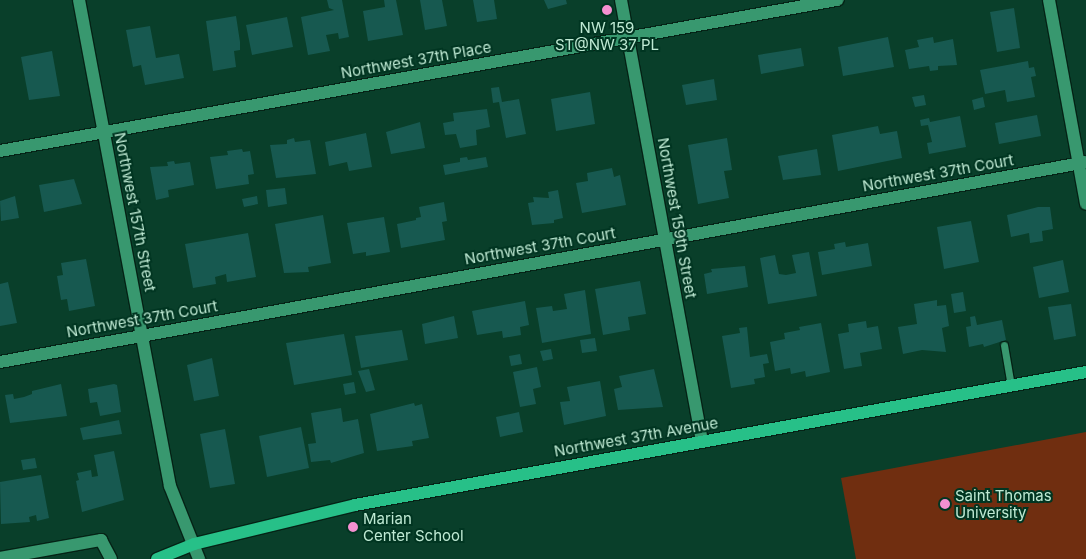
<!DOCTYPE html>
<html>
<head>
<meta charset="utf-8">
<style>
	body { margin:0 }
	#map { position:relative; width:1086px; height:559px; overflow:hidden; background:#093f2a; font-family:Inter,sans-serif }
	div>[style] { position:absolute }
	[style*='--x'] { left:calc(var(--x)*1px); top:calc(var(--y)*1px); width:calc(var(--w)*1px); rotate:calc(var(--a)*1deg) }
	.green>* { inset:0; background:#702e10 }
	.building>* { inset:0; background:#175950 }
	.roads { filter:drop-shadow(1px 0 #052316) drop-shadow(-1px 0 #052316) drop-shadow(0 1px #052316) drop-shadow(0 -1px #052316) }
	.lane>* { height:7px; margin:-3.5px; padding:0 3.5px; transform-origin:3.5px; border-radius:3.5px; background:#38986f }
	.street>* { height:12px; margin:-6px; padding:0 6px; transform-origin:6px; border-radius:6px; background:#38986f }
	.secondary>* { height:12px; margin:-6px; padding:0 6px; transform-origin:6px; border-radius:6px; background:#38986f }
	.primary>* { height:12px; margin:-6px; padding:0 6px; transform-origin:6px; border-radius:6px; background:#27c088 }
	.dots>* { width:14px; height:14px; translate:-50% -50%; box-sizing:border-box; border:2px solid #003521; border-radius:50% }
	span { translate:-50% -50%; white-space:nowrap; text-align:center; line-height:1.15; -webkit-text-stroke:4px #003521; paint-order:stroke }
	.poi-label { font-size:15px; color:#bfead4 }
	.left { translate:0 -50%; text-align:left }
	.street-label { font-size:15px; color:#bfead4 }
</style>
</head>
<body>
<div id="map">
	<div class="green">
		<div style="clip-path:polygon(1086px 432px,1086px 559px,856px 559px,841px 478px)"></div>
	</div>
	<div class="building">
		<div style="clip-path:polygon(327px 0,342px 0,349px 37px,339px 39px,338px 33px,326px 35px,330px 51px,308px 55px,301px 17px,334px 10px,329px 8px)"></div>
		<div style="clip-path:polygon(384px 0,396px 0,403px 35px,368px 41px,363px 11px,385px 7px)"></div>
		<div style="clip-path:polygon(420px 0,442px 0,447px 26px,425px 30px)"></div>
		<div style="clip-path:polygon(473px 0,494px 0,497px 19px,477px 22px)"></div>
		<div style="clip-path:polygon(544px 0,566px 0,567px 4px,548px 9px)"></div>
		<div style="clip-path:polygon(1014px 8px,1020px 48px,997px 52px,990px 12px)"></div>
		<div style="clip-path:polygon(236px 16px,240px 42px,240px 50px,234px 51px,236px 67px,213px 71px,206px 21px)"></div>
		<div style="clip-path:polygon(287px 17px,293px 47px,252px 55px,246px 25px)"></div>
		<div style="clip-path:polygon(150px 26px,156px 58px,179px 54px,184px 78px,145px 85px,141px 65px,133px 67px,126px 30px)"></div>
		<div style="clip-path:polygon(888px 37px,894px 67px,843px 76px,838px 47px)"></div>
		<div style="clip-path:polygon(933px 37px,934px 43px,953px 39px,957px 65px,938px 66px,938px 70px,930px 71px,929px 66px,909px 69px,905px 50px,919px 47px,917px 40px)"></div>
		<div style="clip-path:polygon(801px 48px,804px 66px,761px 74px,758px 55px)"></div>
		<div style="clip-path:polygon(52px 51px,60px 96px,29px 100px,21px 57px)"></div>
		<div style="clip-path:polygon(1028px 61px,1029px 68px,1034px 67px,1036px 76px,1031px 77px,1035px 97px,1007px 102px,1005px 90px,985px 94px,980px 70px)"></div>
		<div style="clip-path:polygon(714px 79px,717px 100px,686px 105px,682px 85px)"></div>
		<div style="clip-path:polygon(499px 87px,502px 102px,519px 99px,526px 134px,506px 138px,499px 102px,493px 103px,491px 88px)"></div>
		<div style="clip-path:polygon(590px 92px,595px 124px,556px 131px,551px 99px)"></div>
		<div style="clip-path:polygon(924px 95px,926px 105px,915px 107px,912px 97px)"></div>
		<div style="clip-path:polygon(983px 97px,985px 107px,974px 110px,972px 100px)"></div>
		<div style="clip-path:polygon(487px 109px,490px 127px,476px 130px,477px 145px,460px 148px,456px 134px,445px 135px,443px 123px,454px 121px,453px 113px)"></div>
		<div style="clip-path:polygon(1037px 115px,1041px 136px,999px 144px,995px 123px)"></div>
		<div style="clip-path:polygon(960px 116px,966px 147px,929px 154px,927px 143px,932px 142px,928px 125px,921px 126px,920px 120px,929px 118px,930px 122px)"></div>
		<div style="clip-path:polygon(420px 122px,425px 148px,391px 154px,386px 132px)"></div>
		<div style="clip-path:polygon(878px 126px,880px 134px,897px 131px,902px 158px,838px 171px,832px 135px)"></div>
		<div style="clip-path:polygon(366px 133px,372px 167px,349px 171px,347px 162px,329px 166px,325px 142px)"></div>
		<div style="clip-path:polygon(294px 138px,295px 142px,310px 140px,316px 174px,276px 178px,270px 145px,287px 144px,287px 140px)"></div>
		<div style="clip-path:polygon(727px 138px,732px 170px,724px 171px,729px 198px,698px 204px,688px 145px)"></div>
		<div style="clip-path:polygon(242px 149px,243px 152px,250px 151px,254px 174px,248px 175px,249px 184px,216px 189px,210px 157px,228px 155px,227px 151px)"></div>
		<div style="clip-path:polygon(817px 149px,821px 175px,783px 180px,778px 156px)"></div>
		<div style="clip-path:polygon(467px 157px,468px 160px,486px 157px,488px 167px,445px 175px,443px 165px,460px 162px,460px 158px)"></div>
		<div style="clip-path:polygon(174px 161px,175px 164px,190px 162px,194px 185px,168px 190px,169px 197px,156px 200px,150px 167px,168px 166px,167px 162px)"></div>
		<div style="clip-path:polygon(612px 168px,614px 177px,620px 175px,626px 205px,582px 213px,576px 183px,588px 181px,587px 173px)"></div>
		<div style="clip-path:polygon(74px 179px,82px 204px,44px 212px,39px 185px)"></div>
		<div style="clip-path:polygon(285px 188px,287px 204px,268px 207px,266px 190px)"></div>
		<div style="clip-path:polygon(558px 190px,563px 218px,554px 220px,554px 223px,532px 225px,528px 203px,534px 202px,533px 197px,549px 198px,548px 192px)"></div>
		<div style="clip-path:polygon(15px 196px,19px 218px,1px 221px,0 201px)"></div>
		<div style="clip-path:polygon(257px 196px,258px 204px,244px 207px,242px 199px)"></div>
		<div style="clip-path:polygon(444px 202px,447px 221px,442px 222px,445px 240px,401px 248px,397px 224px,416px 220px,416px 218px,421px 217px,419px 207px)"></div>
		<div style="clip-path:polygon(1038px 207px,1050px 207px,1053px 229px,1042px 231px,1043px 241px,1030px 243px,1029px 233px,1011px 237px,1007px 215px)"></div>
		<div style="clip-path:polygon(323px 215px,331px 263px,308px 267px,309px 272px,284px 273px,275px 224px)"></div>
		<div style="clip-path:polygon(384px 217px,390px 252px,366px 256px,366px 252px,353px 254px,347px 223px)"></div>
		<div style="clip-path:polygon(971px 221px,979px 262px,944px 269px,937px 227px)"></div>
		<div style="clip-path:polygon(248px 233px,256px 277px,227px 282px,226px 274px,215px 277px,216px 284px,193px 288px,185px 244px)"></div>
		<div style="clip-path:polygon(845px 242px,846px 247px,868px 243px,872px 266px,822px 275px,818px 252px,835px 249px,834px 244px)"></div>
		<div style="clip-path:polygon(809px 252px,817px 296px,768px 304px,760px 258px,775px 255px,779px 274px,786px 275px,796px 273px,792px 255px)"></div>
		<div style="clip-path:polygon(86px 259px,95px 306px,69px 311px,67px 299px,61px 300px,57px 276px,63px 275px,61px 263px)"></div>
		<div style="clip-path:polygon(1063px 260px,1069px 292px,1039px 298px,1033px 267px)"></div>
		<div style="clip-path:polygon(745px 266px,748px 287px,707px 294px,704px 274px,712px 272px,711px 269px)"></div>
		<div style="clip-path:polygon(640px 281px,646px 314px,628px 317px,630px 330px,603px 335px,595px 289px)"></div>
		<div style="clip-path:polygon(8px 282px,17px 323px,0 326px,0 284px)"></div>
		<div style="clip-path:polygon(585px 290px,591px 334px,542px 343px,536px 308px,552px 306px,553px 311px,567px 309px,564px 294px)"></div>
		<div style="clip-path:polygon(963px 292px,966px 311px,954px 313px,951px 294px)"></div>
		<div style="clip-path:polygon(937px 300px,937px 306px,946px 305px,949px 326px,942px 328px,946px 352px,922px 350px,903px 354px,898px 327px,917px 324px,914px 304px)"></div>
		<div style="clip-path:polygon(525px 301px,529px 325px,520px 327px,521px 335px,503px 338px,502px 331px,477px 335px,472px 311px)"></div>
		<div style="clip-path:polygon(1071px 304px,1076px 336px,1054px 340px,1048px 307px)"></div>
		<div style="clip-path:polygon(454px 316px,458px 338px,425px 344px,422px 324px)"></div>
		<div style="clip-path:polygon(975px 316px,977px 325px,1002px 320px,1006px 340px,984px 347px,983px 344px,969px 347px,966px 327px,971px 326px,970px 317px)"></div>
		<div style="clip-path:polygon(866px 321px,867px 328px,878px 326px,882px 349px,860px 353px,862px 366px,844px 369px,838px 334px,849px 332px,848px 324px)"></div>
		<div style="clip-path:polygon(821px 323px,830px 372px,806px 377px,805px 371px,791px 374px,790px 368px,775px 371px,770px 342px,785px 339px,784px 333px,800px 330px,799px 327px)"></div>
		<div style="clip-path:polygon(747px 327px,750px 357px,767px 354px,769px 363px,763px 364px,765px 377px,754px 379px,755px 384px,731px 388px,722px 336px,740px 333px,739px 328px)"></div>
		<div style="clip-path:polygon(402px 330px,408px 360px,361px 368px,355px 336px)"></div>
		<div style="clip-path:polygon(344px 334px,352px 375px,294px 385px,286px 343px)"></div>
		<div style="clip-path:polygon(595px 338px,597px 351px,582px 353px,580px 340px)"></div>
		<div style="clip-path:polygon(551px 349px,553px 359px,543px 361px,540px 351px)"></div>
		<div style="clip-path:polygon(520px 354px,522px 364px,511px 366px,509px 356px)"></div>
		<div style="clip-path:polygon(212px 358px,219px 396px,194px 401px,187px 365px)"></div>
		<div style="clip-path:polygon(537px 367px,541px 387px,533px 389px,536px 404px,520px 407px,513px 372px)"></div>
		<div style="clip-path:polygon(369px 369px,375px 390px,366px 392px,358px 371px)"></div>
		<div style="clip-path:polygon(654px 369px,663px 407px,618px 410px,614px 389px,622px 387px,619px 376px)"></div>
		<div style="clip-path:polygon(600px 381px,606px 416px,564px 425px,560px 402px,570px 401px,567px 387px)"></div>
		<div style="clip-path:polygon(354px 382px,356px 393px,345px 395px,343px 384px)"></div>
		<div style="clip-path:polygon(61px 384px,67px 416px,10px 423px,5px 395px,13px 394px,14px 399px,24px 397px,32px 394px,32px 391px)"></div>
		<div style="clip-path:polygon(114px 384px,117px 385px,121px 412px,100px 416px,97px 402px,90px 403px,88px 389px)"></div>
		<div style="clip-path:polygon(414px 403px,415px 406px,422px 404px,429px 438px,412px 441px,413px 446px,377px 451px,370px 414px)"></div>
		<div style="clip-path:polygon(341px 408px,343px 422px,358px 419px,364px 453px,331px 463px,330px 460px,311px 462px,308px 444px,316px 443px,311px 413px)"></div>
		<div style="clip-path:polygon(519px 412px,523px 432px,500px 437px,496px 417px)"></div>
		<div style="clip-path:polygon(119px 420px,122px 434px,83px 440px,80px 428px)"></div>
		<div style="clip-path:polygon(301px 427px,309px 468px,267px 477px,259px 436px)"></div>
		<div style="clip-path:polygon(225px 429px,235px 484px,210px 488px,200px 434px)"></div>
		<div style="clip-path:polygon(114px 451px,124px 500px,82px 512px,76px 481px,79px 480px,77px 473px,91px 470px,92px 477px,98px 476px,94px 455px)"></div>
		<div style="clip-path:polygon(35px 458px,37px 468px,23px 470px,21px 460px)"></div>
		<div style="clip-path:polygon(41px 475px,49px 518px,37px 521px,36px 515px,29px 517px,30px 522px,1px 524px,0 482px)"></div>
	</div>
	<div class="roads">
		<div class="lane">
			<div style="--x:1004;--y:345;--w:42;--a:80.3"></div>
		</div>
		<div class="street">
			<div style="--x:79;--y:0;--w:494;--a:79.4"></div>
			<div style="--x:170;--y:486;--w:79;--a:68.3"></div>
			<div style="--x:1049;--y:0;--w:207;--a:79.7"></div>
			<div style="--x:0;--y:151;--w:851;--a:-10.23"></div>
			<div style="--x:0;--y:362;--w:1104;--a:-10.43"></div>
			<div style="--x:0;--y:558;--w:103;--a:-10.1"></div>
			<div style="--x:101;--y:540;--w:21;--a:62"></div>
		</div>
		<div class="secondary">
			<div style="--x:621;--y:0;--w:449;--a:79.6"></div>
		</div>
		<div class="primary">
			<div style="--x:157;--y:559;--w:40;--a:-22"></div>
			<div style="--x:194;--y:544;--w:166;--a:-13.6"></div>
			<div style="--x:355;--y:505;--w:743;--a:-10.31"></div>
		</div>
	</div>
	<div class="dots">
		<div style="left:607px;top:10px;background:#f590d1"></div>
		<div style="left:945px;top:504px;background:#f590d1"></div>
		<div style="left:353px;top:527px;background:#f590d1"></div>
	</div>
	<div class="poi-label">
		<span style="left:607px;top:36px">NW 159<br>ST@NW 37 PL</span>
		<span class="left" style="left:955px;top:504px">Saint Thomas<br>University</span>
		<span class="left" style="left:363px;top:527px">Marian<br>Center School</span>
	</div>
	<div class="street-label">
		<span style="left:416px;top:60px;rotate:-10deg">Northwest 37th Place</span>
		<span style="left:938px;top:173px;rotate:-10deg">Northwest 37th Court</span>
		<span style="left:135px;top:212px;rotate:79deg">Northwest 157th Street</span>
		<span style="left:677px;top:218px;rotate:80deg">Northwest 159th Street</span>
		<span style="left:540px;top:246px;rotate:-10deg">Northwest 37th Court</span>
		<span style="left:142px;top:319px;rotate:-10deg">Northwest 37th Court</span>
		<span style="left:636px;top:437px;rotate:-10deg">Northwest 37th Avenue</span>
	</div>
</div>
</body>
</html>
